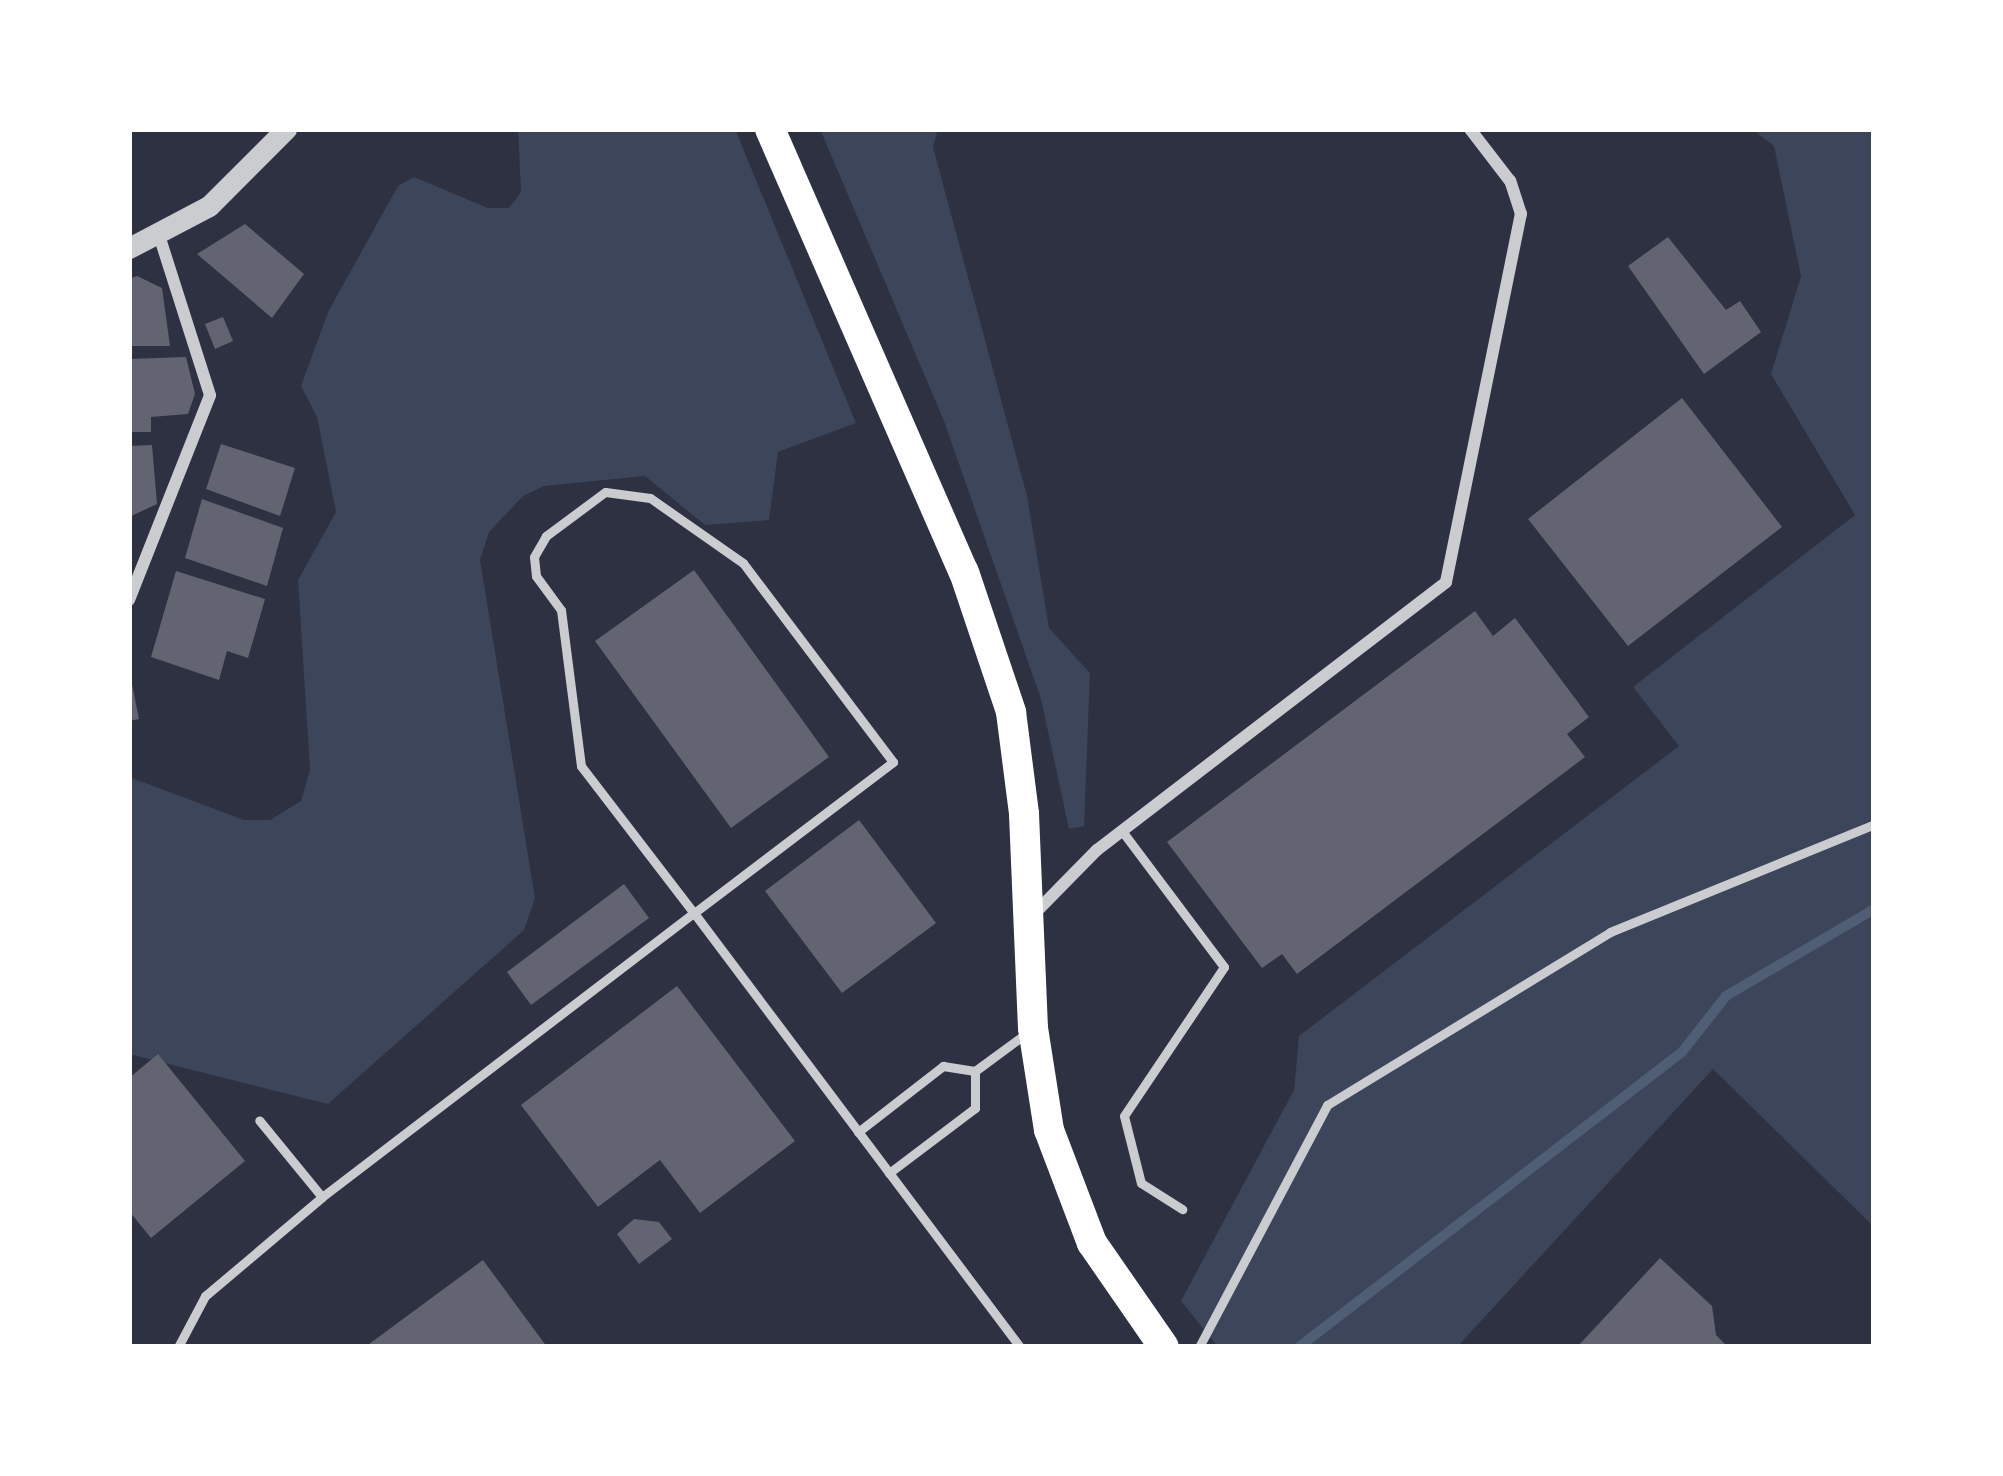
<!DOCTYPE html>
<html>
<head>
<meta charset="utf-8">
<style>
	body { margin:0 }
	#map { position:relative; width:2003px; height:1476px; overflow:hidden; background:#2d3142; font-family:Roboto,sans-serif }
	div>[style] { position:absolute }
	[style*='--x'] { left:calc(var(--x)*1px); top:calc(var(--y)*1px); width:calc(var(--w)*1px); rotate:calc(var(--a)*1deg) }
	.green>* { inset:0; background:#3c4559 }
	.stream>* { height:10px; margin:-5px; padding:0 5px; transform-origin:5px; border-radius:5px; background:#4f5d75 }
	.building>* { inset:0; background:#626471 }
	.service>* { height:9px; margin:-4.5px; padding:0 4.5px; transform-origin:4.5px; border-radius:4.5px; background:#caccd0 }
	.minor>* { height:12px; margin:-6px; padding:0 6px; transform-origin:6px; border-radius:6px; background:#caccd0 }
	.tertiary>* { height:21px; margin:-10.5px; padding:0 10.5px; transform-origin:10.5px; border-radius:10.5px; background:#caccd0 }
	.primary>* { height:30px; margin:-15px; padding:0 15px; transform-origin:15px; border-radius:15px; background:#fff }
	span { translate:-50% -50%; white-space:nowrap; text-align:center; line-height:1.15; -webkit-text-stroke:10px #fff; paint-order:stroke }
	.frame { position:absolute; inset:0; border:132px solid #fff; pointer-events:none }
</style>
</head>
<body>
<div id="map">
	<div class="green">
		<div style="clip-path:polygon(518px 129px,735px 129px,856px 423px,778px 452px,769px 520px,705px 525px,645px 476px,544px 486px,523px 496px,489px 532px,480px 560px,535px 898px,524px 930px,328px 1104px,129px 1054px,129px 777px,244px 820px,270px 820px,301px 801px,310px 770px,298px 580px,336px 512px,317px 417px,301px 386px,328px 312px,398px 186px,414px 177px,488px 208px,509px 208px,521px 192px)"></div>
		<div style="clip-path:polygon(820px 129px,938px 129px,933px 147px,1027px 496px,1049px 628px,1090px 673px,1084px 826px,1069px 829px,1041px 699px,944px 421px)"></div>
		<div style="clip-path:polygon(1752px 129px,1874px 129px,1874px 1227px,1713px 1069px,1457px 1347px,1218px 1347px,1181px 1301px,1294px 1090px,1299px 1036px,1679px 746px,1633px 687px,1855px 515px,1771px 374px,1801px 276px,1774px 146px)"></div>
	</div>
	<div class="stream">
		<div style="--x:1299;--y:1347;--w:483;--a:-37.6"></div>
		<div style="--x:1682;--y:1052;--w:71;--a:-51.8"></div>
		<div style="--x:1726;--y:996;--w:172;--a:-30.4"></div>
	</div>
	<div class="building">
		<div style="clip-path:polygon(245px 224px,304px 274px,272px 318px,197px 254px)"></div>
		<div style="clip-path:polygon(1668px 237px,1726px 310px,1740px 301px,1761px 332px,1704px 374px,1628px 266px)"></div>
		<div style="clip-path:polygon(137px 276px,162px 288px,170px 346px,129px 346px,129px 279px)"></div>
		<div style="clip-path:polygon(223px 317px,233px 341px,215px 349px,205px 324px)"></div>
		<div style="clip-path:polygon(186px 357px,195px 394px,188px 414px,151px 417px,151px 432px,129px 432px,129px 359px)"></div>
		<div style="clip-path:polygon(1682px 398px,1782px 527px,1628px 646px,1528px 519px)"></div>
		<div style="clip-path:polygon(221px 444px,295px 468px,280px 516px,206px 489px)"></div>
		<div style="clip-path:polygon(152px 445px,157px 504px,129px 517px,129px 446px)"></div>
		<div style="clip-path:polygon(202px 499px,283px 528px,267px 586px,185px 558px)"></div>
		<div style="clip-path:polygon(694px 570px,829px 757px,731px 828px,595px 641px)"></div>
		<div style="clip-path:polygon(176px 571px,265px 599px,248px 658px,227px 651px,219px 680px,151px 657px)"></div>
		<div style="clip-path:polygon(1475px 611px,1493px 636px,1515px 618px,1589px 717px,1567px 734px,1585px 757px,1297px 974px,1282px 954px,1262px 968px,1167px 842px)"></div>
		<div style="clip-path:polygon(129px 669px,139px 719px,129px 721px)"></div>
		<div style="clip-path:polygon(859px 820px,936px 923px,842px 993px,765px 891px)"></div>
		<div style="clip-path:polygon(624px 884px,649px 918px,531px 1005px,507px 972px)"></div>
		<div style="clip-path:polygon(677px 986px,795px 1141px,700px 1213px,660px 1160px,598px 1207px,521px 1105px)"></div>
		<div style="clip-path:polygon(158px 1054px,245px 1161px,151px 1238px,129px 1211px,129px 1078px)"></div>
		<div style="clip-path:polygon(634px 1219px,659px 1222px,672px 1239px,639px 1264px,617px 1234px)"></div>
		<div style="clip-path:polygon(1660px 1258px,1712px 1306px,1716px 1335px,1728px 1347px,1577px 1347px)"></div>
		<div style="clip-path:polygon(483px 1260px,547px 1347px,365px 1347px)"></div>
	</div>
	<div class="service">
		<div style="--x:1122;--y:831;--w:170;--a:53.1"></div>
		<div style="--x:1224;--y:967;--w:179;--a:123.9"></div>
		<div style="--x:1124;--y:1116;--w:69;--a:75.8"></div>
		<div style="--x:1141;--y:1183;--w:49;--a:32.4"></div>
		<div style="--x:858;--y:1132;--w:108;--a:-37.8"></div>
		<div style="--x:943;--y:1066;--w:32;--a:9"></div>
		<div style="--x:889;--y:1173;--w:108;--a:-37.1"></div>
		<div style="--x:975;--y:1108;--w:37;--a:-90"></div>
		<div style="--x:975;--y:1071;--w:66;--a:-36.3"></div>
		<div style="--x:322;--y:1197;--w:468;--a:-37.4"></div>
		<div style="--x:694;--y:913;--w:250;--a:-37.2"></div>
		<div style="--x:893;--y:762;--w:249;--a:-127"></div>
		<div style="--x:743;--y:563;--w:113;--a:-145"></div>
		<div style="--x:650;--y:498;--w:45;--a:-172.4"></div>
		<div style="--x:605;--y:492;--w:74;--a:143.3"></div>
		<div style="--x:546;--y:536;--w:24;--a:120"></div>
		<div style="--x:534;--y:557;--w:19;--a:84"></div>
		<div style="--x:536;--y:576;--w:42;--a:53.7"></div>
		<div style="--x:561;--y:610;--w:157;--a:82.7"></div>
		<div style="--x:581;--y:766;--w:185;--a:52.5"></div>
		<div style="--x:694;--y:913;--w:543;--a:53.09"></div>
		<div style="--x:178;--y:1347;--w:58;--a:-62.1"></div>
		<div style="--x:205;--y:1296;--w:153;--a:-40.2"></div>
		<div style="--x:322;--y:1197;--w:99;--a:-129.3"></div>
		<div style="--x:1199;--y:1347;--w:274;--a:-62.1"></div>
		<div style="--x:1327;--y:1105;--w:332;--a:-31.4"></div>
		<div style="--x:1610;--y:932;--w:285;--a:-22.2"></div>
	</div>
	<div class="minor">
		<div style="--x:129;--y:600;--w:220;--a:-68.4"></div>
		<div style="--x:210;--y:395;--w:165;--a:-107.7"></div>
		<div style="--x:1034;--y:914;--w:90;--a:-45.5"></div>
		<div style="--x:1097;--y:850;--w:440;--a:-37.5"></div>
		<div style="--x:1446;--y:582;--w:376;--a:-78.5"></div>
		<div style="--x:1521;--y:214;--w:35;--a:-108"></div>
		<div style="--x:1510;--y:181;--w:66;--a:-127.6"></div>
	</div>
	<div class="tertiary">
		<div style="--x:129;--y:248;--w:90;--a:-27.7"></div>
		<div style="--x:209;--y:206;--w:109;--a:-45"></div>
	</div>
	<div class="primary">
		<div style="--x:770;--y:129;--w:484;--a:66.4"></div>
		<div style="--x:964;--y:572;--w:148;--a:71.4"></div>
		<div style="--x:1011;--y:712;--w:103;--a:82.7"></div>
		<div style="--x:1024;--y:814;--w:214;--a:87.6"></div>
		<div style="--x:1033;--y:1028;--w:103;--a:81.1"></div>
		<div style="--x:1049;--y:1130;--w:121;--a:69.2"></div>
		<div style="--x:1092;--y:1243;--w:126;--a:55.3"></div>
	</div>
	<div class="frame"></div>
</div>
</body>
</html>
